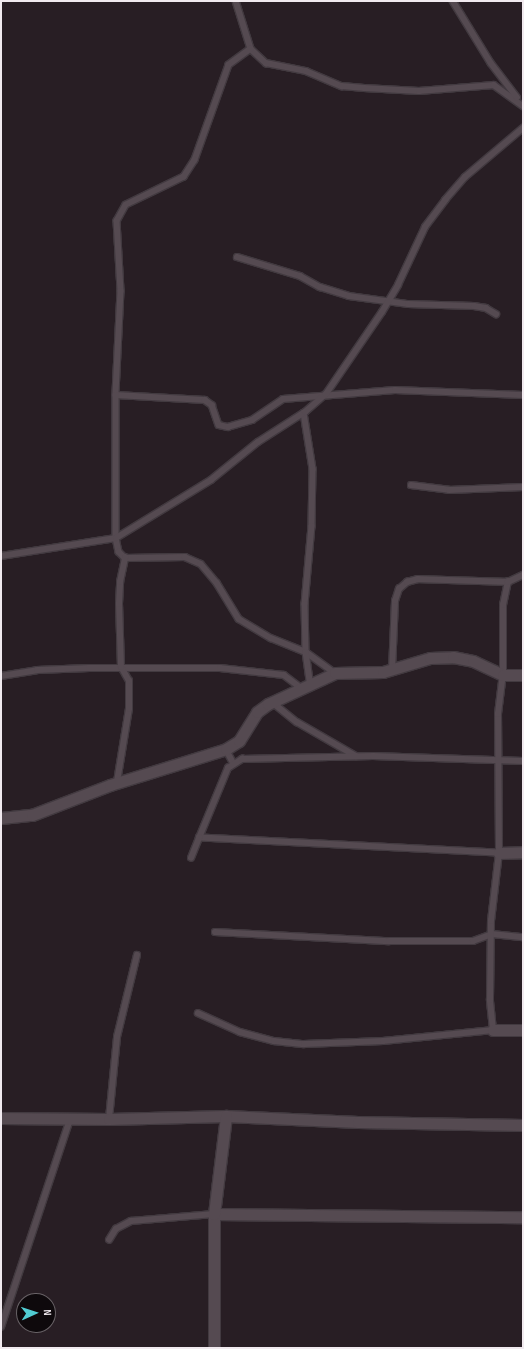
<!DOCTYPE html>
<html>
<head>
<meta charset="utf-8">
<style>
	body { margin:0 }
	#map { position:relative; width:524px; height:1349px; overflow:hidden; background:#281e24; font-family:"Sofia Sans Condensed",sans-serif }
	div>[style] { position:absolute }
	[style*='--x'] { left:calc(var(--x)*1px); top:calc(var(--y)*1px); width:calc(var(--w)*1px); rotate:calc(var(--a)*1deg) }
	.roads { filter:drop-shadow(1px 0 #423a40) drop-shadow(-1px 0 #423a40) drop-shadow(0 1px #423a40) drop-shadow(0 -1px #423a40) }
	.service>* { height:5.5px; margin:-2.75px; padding:0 2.75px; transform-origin:2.75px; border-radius:2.75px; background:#554a51 }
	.minor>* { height:11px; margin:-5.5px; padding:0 5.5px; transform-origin:5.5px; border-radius:5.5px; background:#554a51 }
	span { translate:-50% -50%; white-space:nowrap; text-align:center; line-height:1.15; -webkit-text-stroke:3px #0e090c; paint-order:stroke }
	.frame { position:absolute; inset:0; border:2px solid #f1eaef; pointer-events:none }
	.north { position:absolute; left:16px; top:1293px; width:40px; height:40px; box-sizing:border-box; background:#0e090c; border:1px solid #696367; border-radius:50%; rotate:87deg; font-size:11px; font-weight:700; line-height:16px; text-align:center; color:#f1eaef }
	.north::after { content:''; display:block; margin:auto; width:14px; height:18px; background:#51ccd2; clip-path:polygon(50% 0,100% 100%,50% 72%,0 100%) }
</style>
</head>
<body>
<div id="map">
	<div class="roads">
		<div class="service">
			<div style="--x:236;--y:1;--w:50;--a:72.6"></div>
			<div style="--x:251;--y:49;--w:21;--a:43"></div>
			<div style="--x:266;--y:63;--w:41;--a:11.3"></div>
			<div style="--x:306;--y:71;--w:39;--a:23"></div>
			<div style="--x:342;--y:86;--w:22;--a:5"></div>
			<div style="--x:364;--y:88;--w:55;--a:3.1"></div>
			<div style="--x:419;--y:91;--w:75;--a:-4.6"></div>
			<div style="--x:494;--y:85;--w:36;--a:36"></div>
			<div style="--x:453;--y:1;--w:73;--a:58.5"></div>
			<div style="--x:491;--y:63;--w:43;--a:52.6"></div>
			<div style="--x:251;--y:49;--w:27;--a:144"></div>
			<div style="--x:229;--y:65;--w:101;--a:109.7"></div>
			<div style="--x:195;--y:160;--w:20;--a:123"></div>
			<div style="--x:184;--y:177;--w:64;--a:154.2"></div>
			<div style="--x:126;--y:205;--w:18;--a:119"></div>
			<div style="--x:117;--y:221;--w:70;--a:86.7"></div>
			<div style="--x:121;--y:291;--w:104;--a:92.8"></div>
			<div style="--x:116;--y:395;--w:89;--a:3.2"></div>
			<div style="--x:205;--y:400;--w:9;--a:36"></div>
			<div style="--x:212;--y:405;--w:21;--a:71"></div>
			<div style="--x:219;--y:425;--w:9;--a:13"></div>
			<div style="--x:228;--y:427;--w:25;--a:-16"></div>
			<div style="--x:252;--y:420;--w:37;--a:-34"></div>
			<div style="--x:283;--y:399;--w:112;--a:-4.6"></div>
			<div style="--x:395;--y:390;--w:128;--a:2.2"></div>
			<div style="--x:237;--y:257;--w:66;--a:16.8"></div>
			<div style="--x:300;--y:276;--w:23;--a:29"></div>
			<div style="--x:320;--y:287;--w:30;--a:17"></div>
			<div style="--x:349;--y:296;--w:60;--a:7.7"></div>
			<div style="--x:408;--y:304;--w:66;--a:1.7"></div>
			<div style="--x:474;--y:306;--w:12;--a:9"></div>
			<div style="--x:486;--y:308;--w:12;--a:31"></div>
			<div style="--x:116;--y:395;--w:143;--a:90"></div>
			<div style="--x:116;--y:538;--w:14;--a:78"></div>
			<div style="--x:119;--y:552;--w:8;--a:45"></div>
			<div style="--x:125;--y:558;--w:60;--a:-1"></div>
			<div style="--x:185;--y:557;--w:17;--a:24"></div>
			<div style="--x:201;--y:564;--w:25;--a:50"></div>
			<div style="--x:217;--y:583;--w:42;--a:58.6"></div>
			<div style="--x:239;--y:619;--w:37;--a:31"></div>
			<div style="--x:271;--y:638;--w:38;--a:22"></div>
			<div style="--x:306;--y:652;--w:36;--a:36"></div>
			<div style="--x:304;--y:413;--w:57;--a:80.9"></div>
			<div style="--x:313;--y:469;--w:57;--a:91"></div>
			<div style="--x:312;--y:526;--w:78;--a:95.1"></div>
			<div style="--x:305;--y:604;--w:48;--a:88.8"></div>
			<div style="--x:306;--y:652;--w:30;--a:82"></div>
			<div style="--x:411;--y:485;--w:38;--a:7"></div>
			<div style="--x:449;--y:490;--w:74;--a:-2.3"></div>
			<div style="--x:1;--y:556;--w:116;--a:-8.9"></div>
			<div style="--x:116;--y:538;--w:111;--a:-31.4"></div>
			<div style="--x:211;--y:480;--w:60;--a:-39"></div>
			<div style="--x:258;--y:442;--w:56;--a:-32.6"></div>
			<div style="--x:305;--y:412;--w:28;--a:-41"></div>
			<div style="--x:326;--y:394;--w:99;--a:-55.7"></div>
			<div style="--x:382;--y:312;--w:31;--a:-59"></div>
			<div style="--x:398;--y:285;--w:64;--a:-65"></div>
			<div style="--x:425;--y:227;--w:34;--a:-53"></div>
			<div style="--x:445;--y:200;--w:30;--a:-49"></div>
			<div style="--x:465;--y:177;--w:76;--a:-40.2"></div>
			<div style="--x:392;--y:670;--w:69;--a:-87.5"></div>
			<div style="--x:395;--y:601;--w:13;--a:-72"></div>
			<div style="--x:399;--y:589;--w:11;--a:-41"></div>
			<div style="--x:407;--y:582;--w:11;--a:-15"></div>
			<div style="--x:418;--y:579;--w:90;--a:1.9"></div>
			<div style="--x:1;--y:676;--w:36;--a:-9"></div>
			<div style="--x:37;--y:670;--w:52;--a:-2.2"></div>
			<div style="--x:89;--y:668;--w:131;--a:0"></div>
			<div style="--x:220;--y:668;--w:64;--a:6.2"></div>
			<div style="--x:284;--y:675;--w:21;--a:37"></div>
			<div style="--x:272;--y:702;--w:32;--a:39"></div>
			<div style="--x:297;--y:722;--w:68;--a:30"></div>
			<div style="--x:226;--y:749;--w:15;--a:62"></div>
			<div style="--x:117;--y:782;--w:74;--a:-80.7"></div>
			<div style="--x:129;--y:709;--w:28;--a:-90"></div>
			<div style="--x:129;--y:681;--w:16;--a:-120"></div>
			<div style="--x:121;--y:667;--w:63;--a:-91.8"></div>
			<div style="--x:119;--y:604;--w:22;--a:-87"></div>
			<div style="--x:120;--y:582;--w:25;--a:-78"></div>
			<div style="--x:499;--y:853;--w:300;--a:-177.1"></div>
			<div style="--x:199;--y:838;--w:76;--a:-67.5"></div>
			<div style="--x:228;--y:768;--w:17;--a:-33"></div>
			<div style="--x:242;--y:759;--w:131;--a:-1.3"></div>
			<div style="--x:373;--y:756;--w:150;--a:1.9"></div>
			<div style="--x:191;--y:858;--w:22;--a:-68"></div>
			<div style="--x:215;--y:932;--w:174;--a:3"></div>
			<div style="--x:389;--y:941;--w:84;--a:0"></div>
			<div style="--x:473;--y:941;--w:20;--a:-20"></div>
			<div style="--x:492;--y:934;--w:31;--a:6"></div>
			<div style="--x:198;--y:1013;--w:46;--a:24.3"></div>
			<div style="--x:240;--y:1032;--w:35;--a:15"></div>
			<div style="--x:274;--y:1041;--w:30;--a:6"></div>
			<div style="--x:304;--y:1044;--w:79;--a:-2.2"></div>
			<div style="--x:383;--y:1041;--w:111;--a:-5.7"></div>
			<div style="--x:493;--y:1030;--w:30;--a:-96"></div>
			<div style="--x:490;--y:1000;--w:79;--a:-89.3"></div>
			<div style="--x:491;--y:921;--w:68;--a:-83.3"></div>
			<div style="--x:499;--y:853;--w:139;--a:-90.4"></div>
			<div style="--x:498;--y:714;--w:39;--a:-83"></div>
			<div style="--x:503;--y:675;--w:70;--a:-90"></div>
			<div style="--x:503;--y:605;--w:24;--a:-78"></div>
			<div style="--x:508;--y:582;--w:17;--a:-25"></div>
			<div style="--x:109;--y:1119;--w:82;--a:-84.4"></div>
			<div style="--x:117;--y:1037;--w:84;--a:-76.3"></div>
			<div style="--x:109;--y:1240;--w:13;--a:-58"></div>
			<div style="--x:116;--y:1229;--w:17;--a:-28"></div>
			<div style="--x:131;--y:1221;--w:83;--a:-4.8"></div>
			<div style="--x:1;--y:1327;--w:219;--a:-71.6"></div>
		</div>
		<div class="minor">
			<div style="--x:1;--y:818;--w:31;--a:-6"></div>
			<div style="--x:32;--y:815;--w:84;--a:-21"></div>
			<div style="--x:110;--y:785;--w:121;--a:-17.2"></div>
			<div style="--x:226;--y:749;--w:15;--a:-32"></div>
			<div style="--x:239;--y:741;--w:34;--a:-58"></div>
			<div style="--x:257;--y:712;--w:14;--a:-36"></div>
			<div style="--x:268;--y:704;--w:74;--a:-24.8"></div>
			<div style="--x:335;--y:673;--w:48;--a:-1.2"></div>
			<div style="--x:383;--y:672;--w:49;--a:-16.6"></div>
			<div style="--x:430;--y:658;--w:23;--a:-2"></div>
			<div style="--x:453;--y:657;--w:20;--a:11"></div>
			<div style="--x:473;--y:661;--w:33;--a:25"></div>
			<div style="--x:503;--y:675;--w:20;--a:0"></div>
			<div style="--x:499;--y:853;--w:24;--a:-2"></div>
			<div style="--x:493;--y:1030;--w:30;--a:0"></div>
			<div style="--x:1;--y:1118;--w:108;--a:0.5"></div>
			<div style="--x:109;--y:1119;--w:117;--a:-1.5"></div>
			<div style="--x:226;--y:1116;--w:132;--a:2.6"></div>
			<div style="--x:358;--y:1122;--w:165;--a:1"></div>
			<div style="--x:214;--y:1214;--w:309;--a:0.6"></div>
			<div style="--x:214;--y:1348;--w:134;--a:-90"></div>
			<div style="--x:214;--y:1214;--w:99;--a:-83"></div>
		</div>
	</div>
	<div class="frame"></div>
	<div class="north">N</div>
</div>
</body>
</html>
